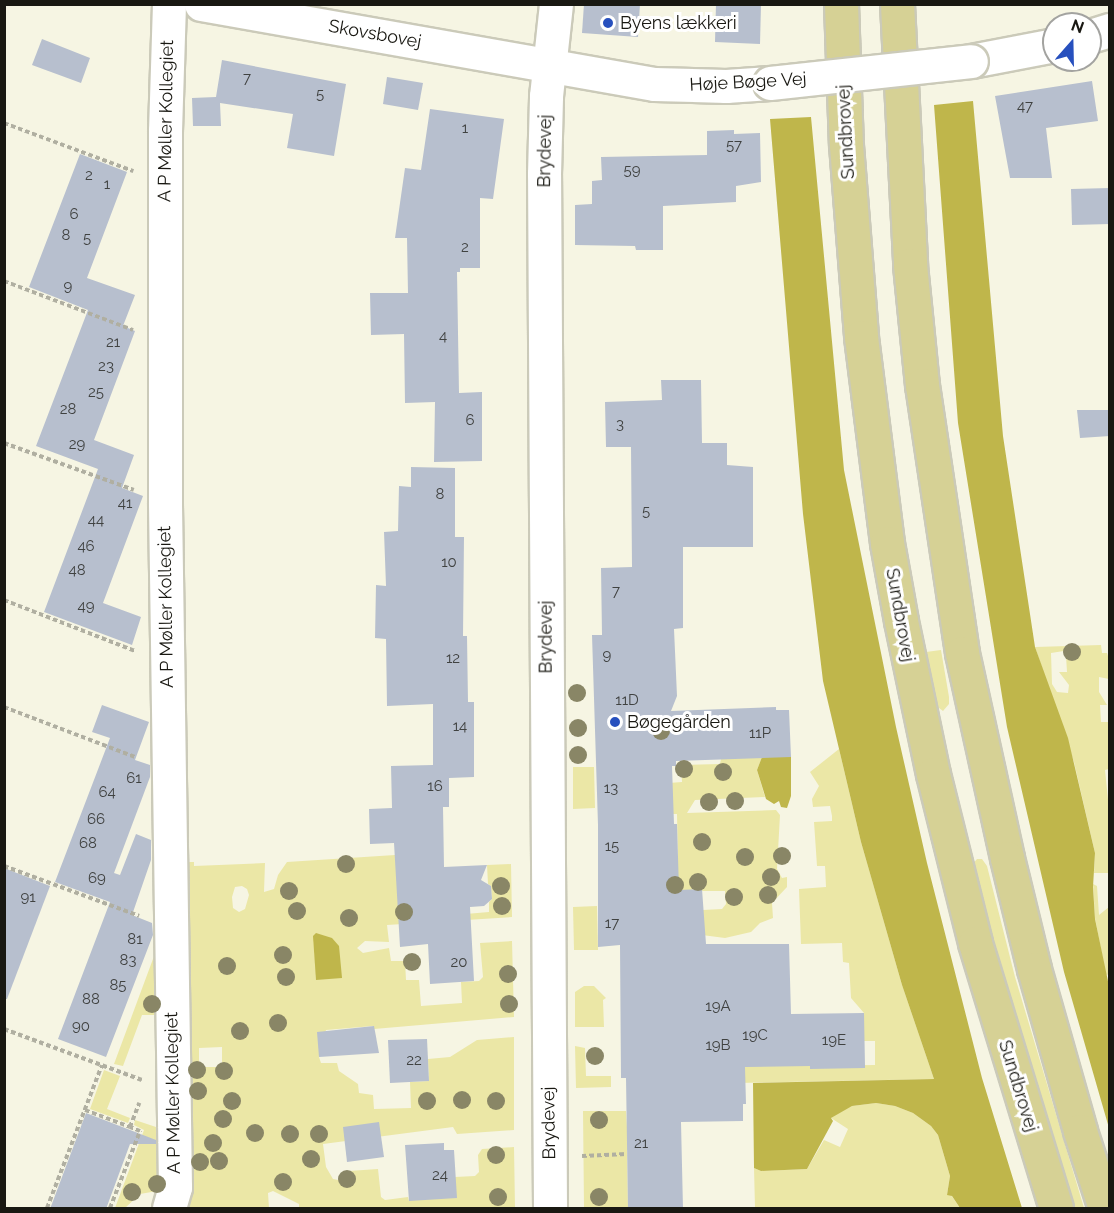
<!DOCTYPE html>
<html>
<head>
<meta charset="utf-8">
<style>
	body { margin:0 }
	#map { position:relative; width:1114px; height:1213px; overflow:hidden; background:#f6f5e3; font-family:Raleway,sans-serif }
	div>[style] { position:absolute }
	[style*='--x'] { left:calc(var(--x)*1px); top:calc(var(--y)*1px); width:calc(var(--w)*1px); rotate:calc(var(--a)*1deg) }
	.green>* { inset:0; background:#ebe7a6 }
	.forest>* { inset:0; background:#bfb64b }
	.building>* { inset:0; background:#b7bfce }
	.path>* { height:4px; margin-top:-2px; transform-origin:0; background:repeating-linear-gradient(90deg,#b0afa1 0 4.5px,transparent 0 7.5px) }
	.roads { filter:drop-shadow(2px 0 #cbcab9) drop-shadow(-2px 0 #cbcab9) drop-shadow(0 2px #cbcab9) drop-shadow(0 -2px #cbcab9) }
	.minor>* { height:33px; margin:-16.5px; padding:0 16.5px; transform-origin:16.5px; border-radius:16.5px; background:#fff }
	.tertiary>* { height:33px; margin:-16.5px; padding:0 16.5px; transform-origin:16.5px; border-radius:16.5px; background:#fff }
	.primary>* { height:33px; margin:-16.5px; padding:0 16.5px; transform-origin:16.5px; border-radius:16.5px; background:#d6d195 }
	.bridges { filter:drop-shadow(2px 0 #cbcab9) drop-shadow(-2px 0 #cbcab9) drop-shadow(0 2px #cbcab9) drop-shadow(0 -2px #cbcab9) }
	.tertiary-bridge>* { height:33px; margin:-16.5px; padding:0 16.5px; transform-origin:16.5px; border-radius:16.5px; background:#fff }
	.trees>* { width:18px; height:18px; margin:-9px; border-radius:50%; background:#898666 }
	.dots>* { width:16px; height:16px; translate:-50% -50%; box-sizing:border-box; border:3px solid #fff; border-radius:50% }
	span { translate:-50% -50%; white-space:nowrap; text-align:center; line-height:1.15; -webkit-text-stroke:6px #fff; paint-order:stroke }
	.number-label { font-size:15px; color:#404241 }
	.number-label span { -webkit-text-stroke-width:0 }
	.poi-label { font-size:18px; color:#191812 }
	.left { translate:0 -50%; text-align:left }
	.street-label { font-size:18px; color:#191812 }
	.frame { position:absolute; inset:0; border:6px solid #191812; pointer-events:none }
	.north { position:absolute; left:1042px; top:12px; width:60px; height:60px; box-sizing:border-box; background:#fff; border:2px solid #a3a3a0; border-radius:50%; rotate:20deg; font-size:16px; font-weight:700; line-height:24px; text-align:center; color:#191812 }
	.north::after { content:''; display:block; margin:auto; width:21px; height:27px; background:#2750be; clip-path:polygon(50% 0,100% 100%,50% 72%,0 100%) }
</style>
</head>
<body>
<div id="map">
	<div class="green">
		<div style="clip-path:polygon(evenodd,1101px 645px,1102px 653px,1107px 653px,1109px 659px,1109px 679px,1099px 677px,1099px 692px,1107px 705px,1100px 705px,1101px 722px,1109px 722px,1109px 769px,1105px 770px,1110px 819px,1109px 873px,1094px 873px,1095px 853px,1074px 762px,1035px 647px,1101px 645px,1070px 650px,1070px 656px,1066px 656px,1067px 672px,1059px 672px,1069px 685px,1068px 693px,1057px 692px,1052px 684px,1051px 653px,1070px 650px)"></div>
		<div style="clip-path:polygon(941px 650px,949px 697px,949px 704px,943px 711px,935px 705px,926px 652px)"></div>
		<div style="clip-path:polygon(839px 749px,861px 842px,902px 985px,934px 1079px,736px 1083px,744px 1064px,788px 1063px,788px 1066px,875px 1065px,875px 1041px,864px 1041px,864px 1013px,851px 998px,849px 963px,843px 962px,842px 943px,801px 944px,799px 889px,826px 887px,825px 866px,817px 866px,814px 822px,832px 821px,832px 816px,830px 806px,813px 807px,812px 799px,819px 786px,810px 772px)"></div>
		<div style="clip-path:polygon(762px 757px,757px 770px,765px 797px,695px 800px,687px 813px,776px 810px,780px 815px,777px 869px,782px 878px,787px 877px,787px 887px,772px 903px,773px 918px,760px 923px,751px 932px,725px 938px,702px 935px,684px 911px,722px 909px,726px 904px,725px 891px,662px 891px,642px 866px,678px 864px,677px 814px,673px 814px,669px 783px,682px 782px,681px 765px,720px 764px,721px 759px)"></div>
		<div style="clip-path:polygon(573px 767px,594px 767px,595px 808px,573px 809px)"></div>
		<div style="clip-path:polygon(evenodd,395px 855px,407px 919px,489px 912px,489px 902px,492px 899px,491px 886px,488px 884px,487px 865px,511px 864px,512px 917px,387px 925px,389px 942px,365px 941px,357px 948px,363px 953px,389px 948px,391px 961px,405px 961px,406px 980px,419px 980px,421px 1006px,462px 1003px,461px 982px,479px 981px,483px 977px,480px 943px,512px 941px,514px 1017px,374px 1029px,373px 1026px,326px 1030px,319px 1057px,321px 1063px,337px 1063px,339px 1071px,358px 1084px,359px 1093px,373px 1095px,374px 1109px,411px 1108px,410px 1082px,429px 1081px,428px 1059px,450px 1057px,477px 1040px,514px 1037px,514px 1130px,457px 1134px,453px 1127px,323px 1144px,326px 1167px,333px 1179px,349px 1182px,349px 1171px,378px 1169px,381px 1197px,385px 1200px,408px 1197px,409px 1201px,455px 1177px,475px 1176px,479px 1172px,478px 1155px,482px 1149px,514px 1147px,515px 1208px,299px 1208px,299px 1204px,273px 1191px,268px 1193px,269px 1208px,184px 1208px,182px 862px,194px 862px,194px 866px,265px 863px,264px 892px,274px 889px,278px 875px,287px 862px,395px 855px,242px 886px,247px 889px,249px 895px,245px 909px,239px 912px,233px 908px,232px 897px,235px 887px,242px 886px,395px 855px,222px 1047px,222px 1067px,199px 1067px,199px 1048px,222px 1047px)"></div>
		<div style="clip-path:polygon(977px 859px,982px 859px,987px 866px,1015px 977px,1084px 1208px,1067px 1208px,999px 976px,972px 865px)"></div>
		<div style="clip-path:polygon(1093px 884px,1097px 886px,1099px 915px,1109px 907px,1110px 974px,1106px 975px,1095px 918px)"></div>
		<div style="clip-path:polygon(597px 906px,598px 950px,574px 950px,573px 907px)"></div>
		<div style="clip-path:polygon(163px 932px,162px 1015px,142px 1015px,123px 1066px,114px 1064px)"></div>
		<div style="clip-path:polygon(584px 986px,594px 986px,606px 998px,603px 1000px,604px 1027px,575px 1027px,575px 992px)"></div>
		<div style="clip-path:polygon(575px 1046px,585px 1048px,586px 1076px,611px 1076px,611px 1087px,576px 1088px)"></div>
		<div style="clip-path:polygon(104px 1070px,120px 1076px,107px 1109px,130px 1118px,128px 1123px,90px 1109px)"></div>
		<div style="clip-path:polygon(876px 1103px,895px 1106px,913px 1113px,931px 1126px,938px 1135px,950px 1176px,947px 1195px,951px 1195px,960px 1208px,755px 1208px,754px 1168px,761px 1171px,807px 1169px,824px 1140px,840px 1147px,848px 1129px,831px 1118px,841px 1110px,852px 1106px)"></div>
		<div style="clip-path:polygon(626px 1111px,627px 1127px,636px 1150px,627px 1150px,628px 1208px,584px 1208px,583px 1111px)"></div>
		<div style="clip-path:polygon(135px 1120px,162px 1129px,163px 1190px,140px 1194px,125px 1208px,115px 1208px,144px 1130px,134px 1125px)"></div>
	</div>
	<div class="forest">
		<div style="clip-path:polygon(973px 101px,1003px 436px,1035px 647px,1068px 738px,1095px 853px,1093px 887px,1095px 919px,1109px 986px,1109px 1128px,1064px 972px,1007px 727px,958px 423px,934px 105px)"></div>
		<div style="clip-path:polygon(811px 117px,844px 470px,896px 727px,927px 863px,982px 1078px,1022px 1208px,960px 1208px,952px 1196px,947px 1195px,950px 1176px,938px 1135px,931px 1126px,913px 1113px,895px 1106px,876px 1103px,852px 1106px,831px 1118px,833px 1121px,807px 1169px,761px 1171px,754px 1168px,753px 1083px,934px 1079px,902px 985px,861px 842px,823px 681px,803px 514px,770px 119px)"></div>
		<div style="clip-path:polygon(762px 757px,791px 757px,791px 796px,787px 808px,781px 807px,779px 801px,774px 804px,766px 799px,757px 770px)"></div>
		<div style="clip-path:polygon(316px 933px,332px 938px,339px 946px,342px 978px,316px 980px,313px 936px)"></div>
	</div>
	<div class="building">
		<div style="clip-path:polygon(584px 4px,640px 4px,638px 37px,582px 33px)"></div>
		<div style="clip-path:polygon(716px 4px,761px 4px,760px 44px,715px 42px)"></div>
		<div style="clip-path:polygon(42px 39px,90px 58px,81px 83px,32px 65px)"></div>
		<div style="clip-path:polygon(222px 60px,346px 84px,334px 156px,287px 148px,293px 114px,220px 103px,221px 126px,193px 126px,192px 98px,216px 97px)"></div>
		<div style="clip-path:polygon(387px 77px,423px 83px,418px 110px,383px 104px)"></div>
		<div style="clip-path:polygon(1092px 81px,1098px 121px,1046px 128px,1052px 178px,1010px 178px,995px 96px)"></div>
		<div style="clip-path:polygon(430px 109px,504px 119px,493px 199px,480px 198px,480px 268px,460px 268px,460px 272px,457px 272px,459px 393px,482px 392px,482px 461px,434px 462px,435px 402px,405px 403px,404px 334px,371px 335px,370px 293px,408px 293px,407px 238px,395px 238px,405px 168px,421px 170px)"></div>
		<div style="clip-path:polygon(734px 130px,734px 134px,760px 133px,761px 182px,736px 186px,736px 202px,663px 206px,663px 250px,636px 250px,635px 246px,575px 245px,575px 205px,592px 204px,592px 181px,602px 180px,601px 157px,707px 155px,707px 131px)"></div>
		<div style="clip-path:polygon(80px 154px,127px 172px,87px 278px,135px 295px,123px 326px,135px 331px,94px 440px,134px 455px,122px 488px,143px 496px,103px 603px,141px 617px,132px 645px,44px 612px,98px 469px,36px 446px,88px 310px,29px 287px)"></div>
		<div style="clip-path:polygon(1110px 188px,1110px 224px,1072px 225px,1071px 189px)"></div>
		<div style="clip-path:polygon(661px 380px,701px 380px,702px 443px,727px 443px,727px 465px,753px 467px,753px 547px,683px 547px,683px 628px,674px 629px,677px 696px,671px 711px,776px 707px,776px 710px,789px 710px,791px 757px,676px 761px,676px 766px,672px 766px,674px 824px,677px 824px,679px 890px,702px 889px,706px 944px,789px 944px,791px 1014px,864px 1013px,865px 1066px,865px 1068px,810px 1069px,810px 1066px,745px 1067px,746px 1104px,743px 1104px,743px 1121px,681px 1122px,683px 1209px,628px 1209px,626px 1078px,621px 1078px,620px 945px,598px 947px,598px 825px,592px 635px,602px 635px,601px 568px,632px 567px,631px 447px,606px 447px,605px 402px,662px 400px)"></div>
		<div style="clip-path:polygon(1077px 410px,1110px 410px,1110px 436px,1080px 438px)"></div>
		<div style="clip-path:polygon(411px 467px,455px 468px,455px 537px,464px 537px,463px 636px,467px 636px,468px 702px,474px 702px,474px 777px,449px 778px,449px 807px,443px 807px,444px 867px,487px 865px,481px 880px,491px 886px,492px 899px,484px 906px,470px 907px,474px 981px,430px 984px,428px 944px,400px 947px,394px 843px,370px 844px,369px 809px,392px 808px,391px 766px,433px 765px,433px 704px,387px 706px,386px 639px,375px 638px,376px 585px,386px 586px,384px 532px,398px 531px,399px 486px,411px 487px)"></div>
		<div style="clip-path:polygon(102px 705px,149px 722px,135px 760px,150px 765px,150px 777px,114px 873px,120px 875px,136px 834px,151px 840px,151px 860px,132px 915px,152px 923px,153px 935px,106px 1057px,58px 1039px,110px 902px,55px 882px,110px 738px,92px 732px)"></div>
		<div style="clip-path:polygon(4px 868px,50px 886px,7px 999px,4px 999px)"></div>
		<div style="clip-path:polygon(374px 1026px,379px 1053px,319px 1057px,317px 1032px)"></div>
		<div style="clip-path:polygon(427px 1039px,429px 1081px,390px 1083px,388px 1040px)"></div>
		<div style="clip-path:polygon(86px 1113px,156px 1140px,156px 1144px,130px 1144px,106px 1209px,50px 1209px)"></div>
		<div style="clip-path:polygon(379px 1122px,384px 1157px,347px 1162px,343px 1127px)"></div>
		<div style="clip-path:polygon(444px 1143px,444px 1150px,454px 1150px,457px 1198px,409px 1201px,405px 1145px)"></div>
	</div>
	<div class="path">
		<div style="--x:4;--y:123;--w:138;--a:20.4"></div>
		<div style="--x:4;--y:281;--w:138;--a:20.8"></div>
		<div style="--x:4;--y:443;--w:138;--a:19.9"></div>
		<div style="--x:4;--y:600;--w:141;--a:21.3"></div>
		<div style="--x:4;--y:707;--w:140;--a:20.9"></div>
		<div style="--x:4;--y:866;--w:144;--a:20.3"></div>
		<div style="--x:4;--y:1029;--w:147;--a:20.3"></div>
		<div style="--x:85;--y:1110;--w:48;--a:20.7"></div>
		<div style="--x:582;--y:1156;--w:45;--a:-2.5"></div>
		<div style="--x:47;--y:1208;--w:153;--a:-69"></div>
		<div style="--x:110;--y:1208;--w:83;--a:-68.7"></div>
		<div style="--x:140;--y:1131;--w:11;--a:-158"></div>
		<div style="--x:130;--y:1127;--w:26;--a:-69"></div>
	</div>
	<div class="roads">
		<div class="minor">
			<div style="--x:169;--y:1208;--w:22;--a:-74"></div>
			<div style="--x:175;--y:1187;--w:685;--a:-90.84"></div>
			<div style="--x:165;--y:502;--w:371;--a:-90"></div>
			<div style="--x:165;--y:131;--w:127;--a:-88.2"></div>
			<div style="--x:550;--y:1208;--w:1034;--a:-90.33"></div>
			<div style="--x:544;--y:174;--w:78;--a:-88.5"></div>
			<div style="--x:546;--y:96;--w:93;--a:-83.8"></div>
		</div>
		<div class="tertiary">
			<div style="--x:201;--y:4;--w:460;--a:10"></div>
			<div style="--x:654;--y:84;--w:72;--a:1.6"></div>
			<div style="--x:726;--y:86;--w:44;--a:-3.9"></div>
			<div style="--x:1090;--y:36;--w:21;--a:-17"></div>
			<div style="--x:971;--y:61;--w:85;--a:-10.9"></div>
		</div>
		<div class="primary">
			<div style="--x:841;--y:4;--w:141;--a:88"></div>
			<div style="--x:846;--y:145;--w:193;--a:85.5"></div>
			<div style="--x:861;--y:337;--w:208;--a:82.8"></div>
			<div style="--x:887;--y:543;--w:79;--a:79.8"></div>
			<div style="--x:901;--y:621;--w:156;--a:78.2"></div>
			<div style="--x:933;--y:774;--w:174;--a:76"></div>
			<div style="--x:975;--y:943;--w:277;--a:73"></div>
			<div style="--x:897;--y:4;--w:261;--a:87.1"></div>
			<div style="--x:910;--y:265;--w:121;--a:84.3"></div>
			<div style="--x:922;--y:385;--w:271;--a:81.5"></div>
			<div style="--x:962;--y:653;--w:210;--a:77.6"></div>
			<div style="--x:1007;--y:858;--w:114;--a:76.3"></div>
			<div style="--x:1034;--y:969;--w:168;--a:74.1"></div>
			<div style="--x:1080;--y:1131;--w:81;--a:72"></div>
		</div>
	</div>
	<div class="bridges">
		<div class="tertiary-bridge">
			<div style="--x:770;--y:83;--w:202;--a:-6.2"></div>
		</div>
	</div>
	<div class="trees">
		<div style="left:1072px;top:652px"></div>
		<div style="left:577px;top:693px"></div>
		<div style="left:578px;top:728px"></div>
		<div style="left:661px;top:731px"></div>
		<div style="left:578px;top:755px"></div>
		<div style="left:684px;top:769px"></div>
		<div style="left:723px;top:772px"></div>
		<div style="left:735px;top:801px"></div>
		<div style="left:709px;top:802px"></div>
		<div style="left:702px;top:842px"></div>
		<div style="left:782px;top:856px"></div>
		<div style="left:745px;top:857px"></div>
		<div style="left:346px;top:864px"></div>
		<div style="left:771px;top:877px"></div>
		<div style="left:698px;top:882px"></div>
		<div style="left:675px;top:885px"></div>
		<div style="left:501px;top:886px"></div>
		<div style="left:289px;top:891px"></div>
		<div style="left:768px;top:895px"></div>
		<div style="left:734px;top:897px"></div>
		<div style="left:502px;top:906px"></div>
		<div style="left:297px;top:911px"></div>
		<div style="left:404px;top:912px"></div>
		<div style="left:349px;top:918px"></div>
		<div style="left:283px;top:955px"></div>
		<div style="left:412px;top:962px"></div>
		<div style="left:227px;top:966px"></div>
		<div style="left:508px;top:974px"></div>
		<div style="left:286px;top:977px"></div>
		<div style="left:152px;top:1004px"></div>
		<div style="left:509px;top:1004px"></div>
		<div style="left:278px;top:1023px"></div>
		<div style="left:240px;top:1031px"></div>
		<div style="left:595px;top:1056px"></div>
		<div style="left:197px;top:1070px"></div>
		<div style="left:224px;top:1071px"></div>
		<div style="left:198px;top:1091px"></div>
		<div style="left:462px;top:1100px"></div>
		<div style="left:232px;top:1101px"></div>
		<div style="left:427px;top:1101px"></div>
		<div style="left:496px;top:1101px"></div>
		<div style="left:223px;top:1119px"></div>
		<div style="left:599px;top:1120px"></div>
		<div style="left:255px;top:1133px"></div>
		<div style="left:290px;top:1134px"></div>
		<div style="left:319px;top:1134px"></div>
		<div style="left:213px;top:1143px"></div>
		<div style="left:496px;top:1155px"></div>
		<div style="left:311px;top:1159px"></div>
		<div style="left:219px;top:1161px"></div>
		<div style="left:200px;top:1162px"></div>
		<div style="left:347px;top:1179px"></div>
		<div style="left:283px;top:1182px"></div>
		<div style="left:157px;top:1184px"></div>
		<div style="left:132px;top:1192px"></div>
		<div style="left:498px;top:1197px"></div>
		<div style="left:599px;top:1197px"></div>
	</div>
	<div class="dots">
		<div style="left:608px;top:23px;background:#2750be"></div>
		<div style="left:615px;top:722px;background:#2750be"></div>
	</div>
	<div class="number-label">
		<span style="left:247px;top:79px">7</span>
		<span style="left:320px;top:95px">5</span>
		<span style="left:1025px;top:107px">47</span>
		<span style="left:465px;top:129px">1</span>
		<span style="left:734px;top:146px">57</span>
		<span style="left:632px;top:171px">59</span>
		<span style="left:89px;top:176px">2</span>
		<span style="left:107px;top:185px">1</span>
		<span style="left:74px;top:215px">6</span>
		<span style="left:66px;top:236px">8</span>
		<span style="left:87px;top:239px">5</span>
		<span style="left:465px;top:248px">2</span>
		<span style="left:68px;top:287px">9</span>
		<span style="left:443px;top:337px">4</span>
		<span style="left:113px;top:343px">21</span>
		<span style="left:106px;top:367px">23</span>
		<span style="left:96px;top:393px">25</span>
		<span style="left:68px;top:410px">28</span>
		<span style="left:470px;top:421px">6</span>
		<span style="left:620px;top:425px">3</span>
		<span style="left:77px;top:445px">29</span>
		<span style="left:440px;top:495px">8</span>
		<span style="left:125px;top:504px">41</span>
		<span style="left:646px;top:512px">5</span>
		<span style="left:96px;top:521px">44</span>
		<span style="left:86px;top:547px">46</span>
		<span style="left:449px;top:563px">10</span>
		<span style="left:77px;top:571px">48</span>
		<span style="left:616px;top:592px">7</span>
		<span style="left:86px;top:607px">49</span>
		<span style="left:607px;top:656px">9</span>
		<span style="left:453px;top:659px">12</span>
		<span style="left:627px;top:701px">11D</span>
		<span style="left:460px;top:727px">14</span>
		<span style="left:760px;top:734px">11P</span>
		<span style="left:134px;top:779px">61</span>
		<span style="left:435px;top:787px">16</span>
		<span style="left:611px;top:789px">13</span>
		<span style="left:107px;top:793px">64</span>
		<span style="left:96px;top:820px">66</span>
		<span style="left:88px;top:844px">68</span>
		<span style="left:612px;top:847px">15</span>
		<span style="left:97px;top:879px">69</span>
		<span style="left:28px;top:898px">91</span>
		<span style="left:612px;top:924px">17</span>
		<span style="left:135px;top:940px">81</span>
		<span style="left:128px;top:961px">83</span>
		<span style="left:459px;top:963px">20</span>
		<span style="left:118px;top:986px">85</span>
		<span style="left:91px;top:1000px">88</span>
		<span style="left:718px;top:1007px">19A</span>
		<span style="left:81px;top:1027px">90</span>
		<span style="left:755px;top:1036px">19C</span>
		<span style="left:834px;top:1041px">19E</span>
		<span style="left:718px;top:1046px">19B</span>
		<span style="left:414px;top:1061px">22</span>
		<span style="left:641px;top:1144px">21</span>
		<span style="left:440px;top:1176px">24</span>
	</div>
	<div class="poi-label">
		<span class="left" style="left:620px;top:23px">Byens lækkeri</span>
		<span class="left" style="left:627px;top:722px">Bøgegården</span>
	</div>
	<div class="street-label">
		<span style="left:375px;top:34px;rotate:10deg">Skovsbovej</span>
		<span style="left:748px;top:82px;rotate:-3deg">Høje Bøge Vej</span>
		<span style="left:166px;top:121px;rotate:-89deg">A P Møller Kollegiet</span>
		<span style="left:846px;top:132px;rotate:-93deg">Sundbrovej</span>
		<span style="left:545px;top:151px;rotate:-89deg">Brydevej</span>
		<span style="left:166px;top:607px;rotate:-91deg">A P Møller Kollegiet</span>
		<span style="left:900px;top:615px;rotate:80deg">Sundbrovej</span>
		<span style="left:546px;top:637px;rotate:-90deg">Brydevej</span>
		<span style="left:1018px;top:1086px;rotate:73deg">Sundbrovej</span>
		<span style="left:173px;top:1093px;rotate:-91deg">A P Møller Kollegiet</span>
		<span style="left:549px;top:1123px;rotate:-91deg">Brydevej</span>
	</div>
	<div class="frame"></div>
	<div class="north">N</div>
</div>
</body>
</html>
